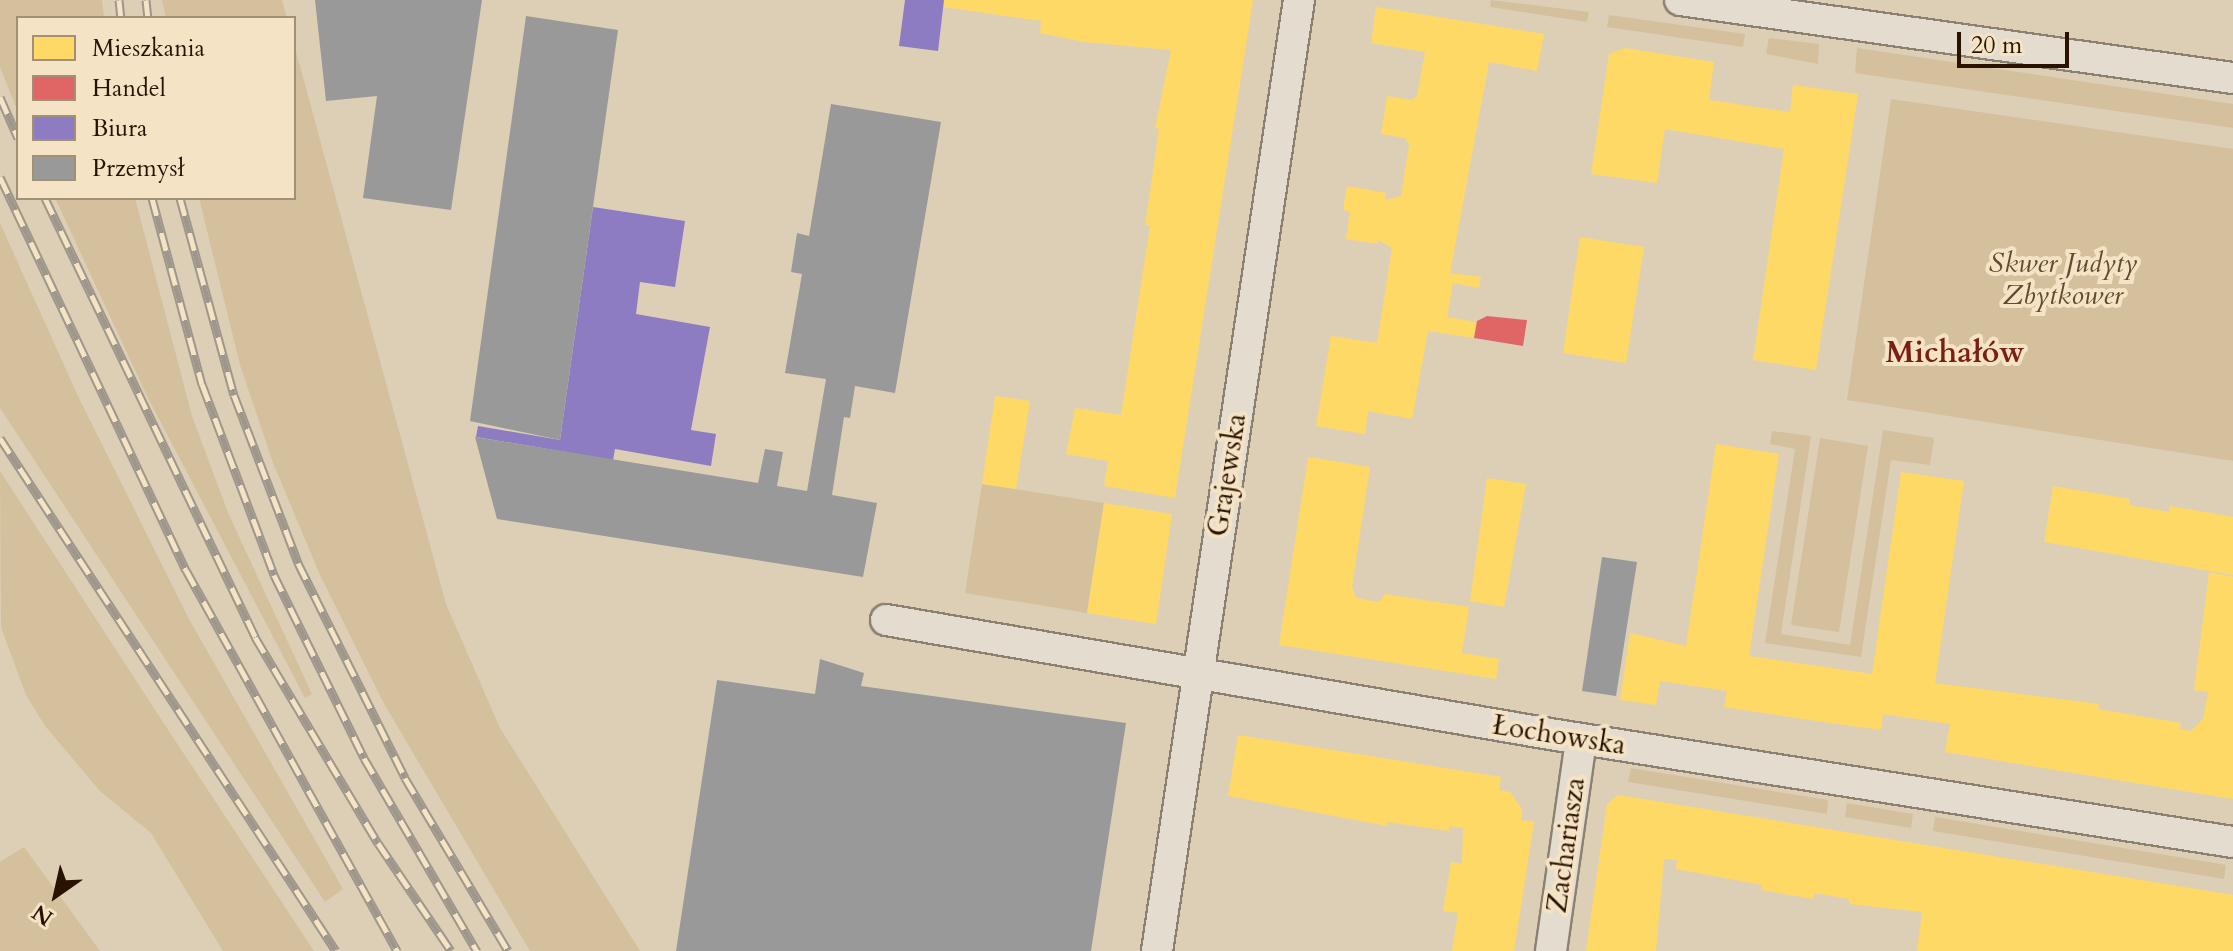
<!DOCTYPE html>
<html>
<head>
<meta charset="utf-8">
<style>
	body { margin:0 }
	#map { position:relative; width:2233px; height:951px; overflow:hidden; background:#ddcfb5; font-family:Cardo,serif }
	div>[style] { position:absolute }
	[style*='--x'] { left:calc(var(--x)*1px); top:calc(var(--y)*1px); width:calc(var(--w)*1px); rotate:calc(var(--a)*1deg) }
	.green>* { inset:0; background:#d4c09c }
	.homes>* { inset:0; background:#ffd966 }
	.shops>* { inset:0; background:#e06666 }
	.offices>* { inset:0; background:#8e7cc3 }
	.industry>* { inset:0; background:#999 }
	.roads { filter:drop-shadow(2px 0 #8c8171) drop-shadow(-2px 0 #8c8171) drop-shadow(0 2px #8c8171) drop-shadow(0 -2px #8c8171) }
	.minor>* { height:30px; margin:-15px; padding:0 15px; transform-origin:15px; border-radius:15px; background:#e3dccf }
	.rail>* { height:9px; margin-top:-4.5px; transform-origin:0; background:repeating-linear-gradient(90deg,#f4e3c4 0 18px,#9f978c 0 36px); box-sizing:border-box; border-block:2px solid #9f978c }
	span { translate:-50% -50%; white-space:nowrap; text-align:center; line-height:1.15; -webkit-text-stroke:8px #f4e3c4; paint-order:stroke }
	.park-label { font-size:28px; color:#624a30; font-style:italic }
	.street-label { font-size:28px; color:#291200 }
	.neighbourhood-label { font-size:30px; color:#7a1f14; font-weight:700 }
	.legend { position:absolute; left:16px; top:16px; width:280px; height:184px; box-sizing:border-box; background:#f4e3c4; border:2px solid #a38f76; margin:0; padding:10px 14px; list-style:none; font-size:24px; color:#291200 }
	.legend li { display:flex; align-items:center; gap:16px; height:40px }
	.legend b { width:40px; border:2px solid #a38f76 }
	.north { position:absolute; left:16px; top:855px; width:80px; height:80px; -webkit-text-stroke:6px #f4e3c4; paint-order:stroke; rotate:214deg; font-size:22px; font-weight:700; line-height:32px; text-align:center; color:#291200 }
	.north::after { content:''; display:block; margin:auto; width:28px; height:36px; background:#291200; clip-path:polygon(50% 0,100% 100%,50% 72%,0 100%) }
	.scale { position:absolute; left:1957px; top:32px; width:112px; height:36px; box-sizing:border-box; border:4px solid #291200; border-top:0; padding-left:10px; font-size:24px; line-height:28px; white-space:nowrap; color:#291200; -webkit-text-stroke:6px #f4e3c4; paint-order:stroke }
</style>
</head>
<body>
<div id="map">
	<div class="green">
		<div style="clip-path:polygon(0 0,102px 0,104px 18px,18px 18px,18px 112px,0 67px)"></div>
		<div style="clip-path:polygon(162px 0,282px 0,287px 18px,166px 18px)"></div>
		<div style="clip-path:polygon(1491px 0,1589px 12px,1587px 22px,1490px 7px)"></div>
		<div style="clip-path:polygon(1609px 15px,1745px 34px,1743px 47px,1607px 27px)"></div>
		<div style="clip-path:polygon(1769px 38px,1819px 44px,1818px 64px,1766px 54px)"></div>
		<div style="clip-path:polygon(294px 44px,446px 604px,500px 728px,640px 951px,530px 951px,383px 702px,320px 575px,273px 463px,240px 365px,199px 198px,294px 198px)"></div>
		<div style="clip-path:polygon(1857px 48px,2233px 104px,2233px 128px,1855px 73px)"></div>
		<div style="clip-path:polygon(1891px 99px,2233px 149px,2233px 461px,1847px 400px)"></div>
		<div style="clip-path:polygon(55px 198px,135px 198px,192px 416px,229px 515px,312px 694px,305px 698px,148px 398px)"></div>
		<div style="clip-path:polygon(0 223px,78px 396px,189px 619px,343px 889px,325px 902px,0 408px)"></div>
		<div style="clip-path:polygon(1883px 430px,1934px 438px,1930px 465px,1891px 460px,1861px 657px,1765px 643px,1795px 449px,1770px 444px,1772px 431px,1811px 436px,1781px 634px,1850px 645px)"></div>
		<div style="clip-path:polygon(1820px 438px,1868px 446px,1839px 632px,1791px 625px)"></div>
		<div style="clip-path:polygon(0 471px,159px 716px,314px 951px,223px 951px,151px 833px,100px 791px,45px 726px,26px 695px,1px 627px)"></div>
		<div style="clip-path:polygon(982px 484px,1104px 503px,1087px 613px,965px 593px)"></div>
		<div style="clip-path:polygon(1631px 768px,1828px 800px,1827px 814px,1628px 782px)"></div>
		<div style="clip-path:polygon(1847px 803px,1913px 814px,1911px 828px,1845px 817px)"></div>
		<div style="clip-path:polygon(1935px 817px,2226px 865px,2224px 879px,1933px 831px)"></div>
		<div style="clip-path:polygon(24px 847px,100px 951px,0 951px,0 862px)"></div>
	</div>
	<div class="homes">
		<div style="clip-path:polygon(944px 0,1253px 0,1175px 498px,1104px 486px,1108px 461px,1066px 454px,1075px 408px,1121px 415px,1150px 226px,1145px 226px,1159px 129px,1155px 128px,1171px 50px,1084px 42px,1040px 33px,1041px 21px,943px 7px)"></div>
		<div style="clip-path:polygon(1376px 7px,1544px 34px,1537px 71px,1489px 62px,1450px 273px,1481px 277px,1479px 288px,1453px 283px,1447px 317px,1477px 322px,1474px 338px,1428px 331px,1412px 419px,1368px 411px,1365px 434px,1316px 426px,1331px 336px,1377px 343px,1392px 248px,1378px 240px,1378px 244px,1346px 239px,1350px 212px,1343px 210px,1347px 186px,1386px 193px,1385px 200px,1401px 196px,1409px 145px,1405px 138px,1381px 134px,1387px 96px,1412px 100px,1417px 96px,1425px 52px,1371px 43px)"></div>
		<div style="clip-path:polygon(1625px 48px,1714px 62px,1709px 100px,1790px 112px,1793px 85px,1858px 94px,1816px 370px,1753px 360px,1784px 149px,1665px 129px,1657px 183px,1591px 174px,1609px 54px)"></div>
		<div style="clip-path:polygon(1580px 237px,1644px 247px,1626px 363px,1563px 353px)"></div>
		<div style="clip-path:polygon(995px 396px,1030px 401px,1016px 489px,982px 484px)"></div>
		<div style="clip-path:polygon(1716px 444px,1779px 454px,1749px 656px,1872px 674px,1901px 472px,1964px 481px,1935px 683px,2099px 704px,2098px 709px,2181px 723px,2180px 729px,2191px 731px,2203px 719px,2208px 692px,2194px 690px,2209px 572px,2233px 577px,2233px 799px,1945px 752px,1950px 724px,1883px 714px,1881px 730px,1802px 719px,1724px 707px,1727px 691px,1660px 681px,1656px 705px,1620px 700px,1630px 633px,1686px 646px)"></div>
		<div style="clip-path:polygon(1308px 457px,1370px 467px,1352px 587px,1356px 598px,1379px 602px,1385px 594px,1469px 607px,1462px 653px,1499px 659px,1496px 679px,1279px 645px)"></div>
		<div style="clip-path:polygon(1487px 478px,1526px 484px,1504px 607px,1470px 601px)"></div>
		<div style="clip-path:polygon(2053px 486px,2130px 499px,2129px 505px,2169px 512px,2170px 506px,2233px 517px,2233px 575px,2044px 542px)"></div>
		<div style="clip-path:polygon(1104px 503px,1172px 514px,1156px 624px,1087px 613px)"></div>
		<div style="clip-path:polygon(1238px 735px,1501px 777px,1499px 790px,1510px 792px,1522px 809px,1521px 820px,1534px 822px,1514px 951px,1452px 951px,1458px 913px,1443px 911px,1451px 862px,1462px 864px,1463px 828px,1449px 826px,1449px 831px,1387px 822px,1387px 826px,1228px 796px)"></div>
		<div style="clip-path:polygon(1618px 795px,2233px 895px,2233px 951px,1917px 951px,1922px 912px,1849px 904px,1849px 899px,1814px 893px,1813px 899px,1761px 890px,1762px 885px,1676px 869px,1677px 860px,1664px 859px,1656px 951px,1586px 951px,1607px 804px)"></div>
	</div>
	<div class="shops">
		<div style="clip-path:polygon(1487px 316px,1527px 320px,1523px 346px,1474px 338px,1477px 321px)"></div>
	</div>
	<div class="offices">
		<div style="clip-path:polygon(905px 0,944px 0,938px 51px,899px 46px)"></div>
		<div style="clip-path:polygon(593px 207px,685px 221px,675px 287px,640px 282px,636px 314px,710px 327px,691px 430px,716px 434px,711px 466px,615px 449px,613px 460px,476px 437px,478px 426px,560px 440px)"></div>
	</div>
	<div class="industry">
		<div style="clip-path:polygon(315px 0,482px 0,451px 210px,363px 198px,377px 96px,326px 101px)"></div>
		<div style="clip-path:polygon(526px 16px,618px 30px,560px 440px,470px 421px)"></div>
		<div style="clip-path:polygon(831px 104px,941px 122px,895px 393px,855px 386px,850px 418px,844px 417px,832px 495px,877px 503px,863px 577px,497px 519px,475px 437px,758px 483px,765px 449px,783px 452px,777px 486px,807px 491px,826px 379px,785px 373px,802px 274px,791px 272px,797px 233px,809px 236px)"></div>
		<div style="clip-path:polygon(1602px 557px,1637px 562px,1616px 696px,1582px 691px)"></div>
		<div style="clip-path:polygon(820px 659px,864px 673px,861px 686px,1126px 723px,1091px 951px,676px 951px,717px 680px,815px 694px)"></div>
	</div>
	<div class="roads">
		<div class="minor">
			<div style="--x:1680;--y:0;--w:558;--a:8.03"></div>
			<div style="--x:886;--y:620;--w:674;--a:9.74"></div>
			<div style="--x:1550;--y:734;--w:691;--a:8.99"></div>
			<div style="--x:1157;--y:951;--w:962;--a:-81.51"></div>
			<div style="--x:1551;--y:951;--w:214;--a:-81.9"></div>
		</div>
	</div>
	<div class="rail">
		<div style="--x:119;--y:0;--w:18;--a:84"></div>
		<div style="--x:146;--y:0;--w:18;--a:84"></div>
		<div style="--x:0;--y:97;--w:45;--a:66.3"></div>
		<div style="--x:0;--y:177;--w:435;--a:64.7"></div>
		<div style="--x:186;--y:570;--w:436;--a:61"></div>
		<div style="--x:45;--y:198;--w:487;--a:64.4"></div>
		<div style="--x:255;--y:637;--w:240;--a:59.2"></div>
		<div style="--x:378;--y:843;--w:130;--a:55.9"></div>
		<div style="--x:152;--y:198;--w:193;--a:75"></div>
		<div style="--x:202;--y:384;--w:204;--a:69.3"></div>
		<div style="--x:274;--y:575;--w:204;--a:63.8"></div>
		<div style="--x:364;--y:758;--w:224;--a:59.7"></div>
		<div style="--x:180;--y:198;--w:204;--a:74.7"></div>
		<div style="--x:234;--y:395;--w:180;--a:69.1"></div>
		<div style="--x:298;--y:563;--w:240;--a:63.5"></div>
		<div style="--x:405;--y:778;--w:201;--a:59.2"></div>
		<div style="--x:0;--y:438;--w:613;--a:56.78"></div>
	</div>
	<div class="park-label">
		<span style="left:2063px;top:279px">Skwer Judyty<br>Zbytkower</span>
	</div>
	<div class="street-label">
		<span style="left:1227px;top:475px;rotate:-81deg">Grajewska</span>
		<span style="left:1559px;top:735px;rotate:9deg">Łochowska</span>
		<span style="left:1566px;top:845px;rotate:-82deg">Zachariasza</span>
	</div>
	<div class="neighbourhood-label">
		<span style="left:1955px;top:353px">Michałów</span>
	</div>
	<ul class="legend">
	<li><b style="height:22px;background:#ffd966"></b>Mieszkania</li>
	<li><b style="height:22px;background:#e06666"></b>Handel</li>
	<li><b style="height:22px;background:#8e7cc3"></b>Biura</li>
	<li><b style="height:22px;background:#999"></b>Przemysł</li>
	</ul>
	<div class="north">N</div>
	<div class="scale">20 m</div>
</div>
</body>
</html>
